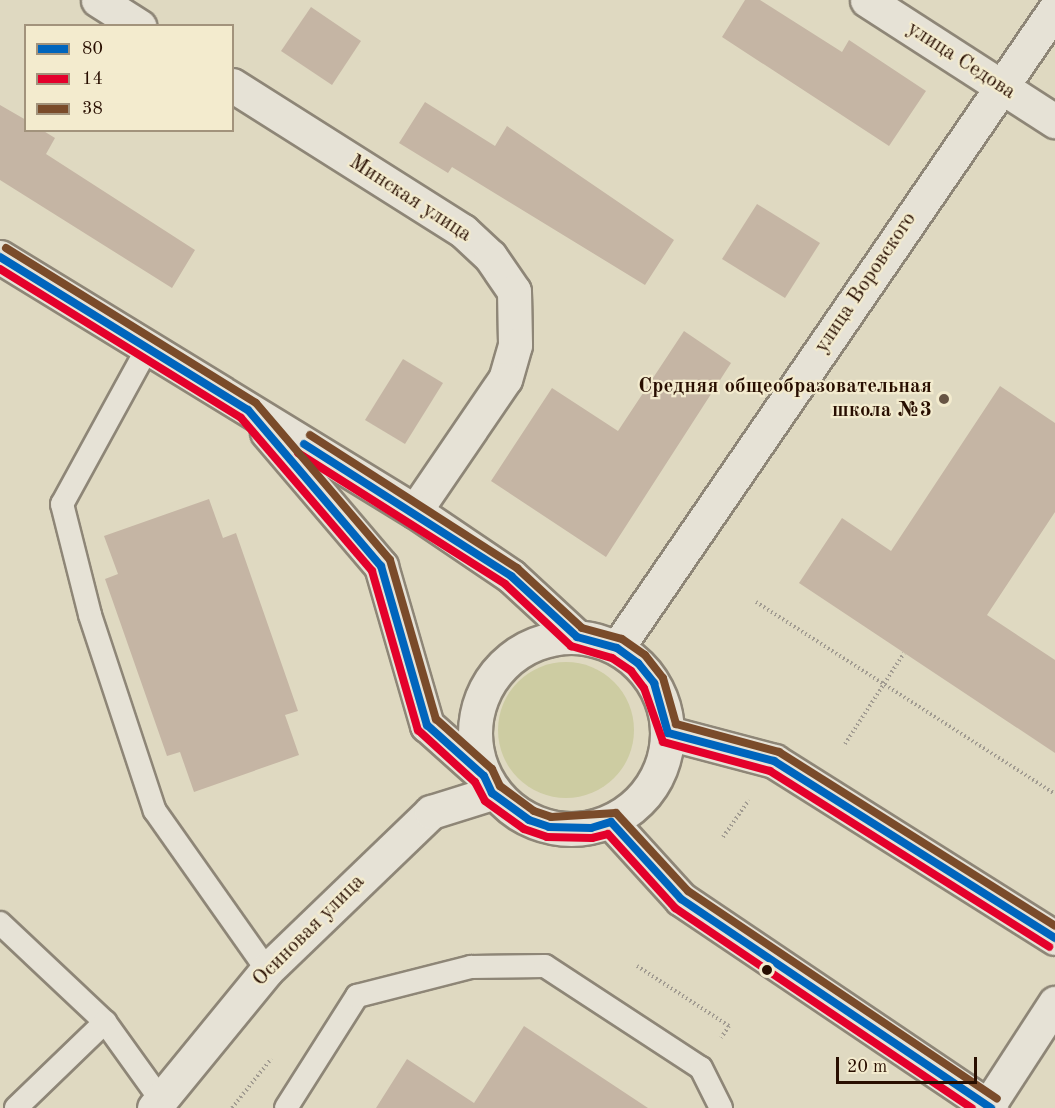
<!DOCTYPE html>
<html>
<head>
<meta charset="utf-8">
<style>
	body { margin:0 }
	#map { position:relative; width:1055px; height:1108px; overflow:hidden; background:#dfd9c1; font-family:"Old Standard TT",serif }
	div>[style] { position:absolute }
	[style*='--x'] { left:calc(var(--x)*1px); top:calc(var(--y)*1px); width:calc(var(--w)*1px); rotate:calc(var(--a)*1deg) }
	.green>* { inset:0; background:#cdcca2 }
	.round { border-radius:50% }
	.building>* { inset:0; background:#c5b5a4 }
	.path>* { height:4px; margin-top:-2px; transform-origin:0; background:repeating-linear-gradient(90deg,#a19b91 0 1.5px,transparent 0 4.5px) }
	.roads { filter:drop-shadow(2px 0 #8e8677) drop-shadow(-2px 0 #8e8677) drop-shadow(0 2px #8e8677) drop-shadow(0 -2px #8e8677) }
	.lane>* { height:22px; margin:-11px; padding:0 11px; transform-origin:11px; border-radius:11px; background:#e6e2d6 }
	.street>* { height:33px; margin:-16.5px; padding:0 16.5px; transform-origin:16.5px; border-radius:16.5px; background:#e6e2d6 }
	.street>.ring { margin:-16.5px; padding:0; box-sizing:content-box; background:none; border:33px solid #e6e2d6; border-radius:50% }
	.secondary>* { height:33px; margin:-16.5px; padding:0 16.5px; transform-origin:16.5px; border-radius:16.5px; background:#e6e2d6 }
	.bus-1>* { height:8px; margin:-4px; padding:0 4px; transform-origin:4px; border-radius:4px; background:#0065bd }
	.bus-2>* { height:8px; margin:-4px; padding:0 4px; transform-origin:4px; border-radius:4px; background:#e4002b }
	.bus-3>* { height:8px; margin:-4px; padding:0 4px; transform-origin:4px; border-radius:4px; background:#7a4b2a }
	.dots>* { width:16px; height:16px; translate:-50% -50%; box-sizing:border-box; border:3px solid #f3ebce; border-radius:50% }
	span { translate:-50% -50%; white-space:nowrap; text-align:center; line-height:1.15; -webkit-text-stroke:4.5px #f3ebce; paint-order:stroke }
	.street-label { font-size:21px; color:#280e00 }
	.poi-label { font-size:21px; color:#280e00; font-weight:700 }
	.right { translate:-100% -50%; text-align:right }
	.legend { position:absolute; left:24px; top:24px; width:210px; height:108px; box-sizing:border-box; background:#f3ebce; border:2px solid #a2937c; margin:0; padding:8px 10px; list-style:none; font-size:18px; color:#280e00 }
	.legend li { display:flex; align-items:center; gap:12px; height:30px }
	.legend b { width:30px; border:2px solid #a2937c }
	.scale { position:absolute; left:836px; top:1057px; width:141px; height:27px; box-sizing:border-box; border:3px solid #280e00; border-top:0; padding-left:8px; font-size:18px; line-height:21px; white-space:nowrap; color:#280e00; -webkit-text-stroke:4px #f3ebce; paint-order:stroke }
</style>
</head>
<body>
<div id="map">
	<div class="green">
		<div class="round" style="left:498px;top:662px;width:136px;height:136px"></div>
	</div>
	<div class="building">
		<div style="clip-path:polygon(745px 0,760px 0,842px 52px,849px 40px,926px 91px,889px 146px,722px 37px)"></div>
		<div style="clip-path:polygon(311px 7px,361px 41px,332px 85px,281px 51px)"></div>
		<div style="clip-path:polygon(425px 102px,495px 146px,507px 126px,674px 240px,645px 285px,452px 167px,448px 173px,399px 143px)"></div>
		<div style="clip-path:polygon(0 105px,26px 120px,26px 130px,42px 130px,55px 138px,46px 154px,195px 250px,172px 288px,0 180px)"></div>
		<div style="clip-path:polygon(757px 204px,820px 243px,785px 298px,722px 259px)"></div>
		<div style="clip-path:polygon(684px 331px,731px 363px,606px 557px,491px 481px,552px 388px,618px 431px)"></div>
		<div style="clip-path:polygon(403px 359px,443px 383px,405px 444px,365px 420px)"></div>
		<div style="clip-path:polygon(1000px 386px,1055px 423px,1055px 512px,987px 615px,1055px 660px,1055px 753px,799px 583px,842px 518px,891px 551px)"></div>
		<div style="clip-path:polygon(209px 499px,223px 538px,236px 533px,298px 711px,285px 715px,299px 755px,194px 792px,180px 752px,167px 756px,119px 619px,105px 579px,118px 574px,104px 536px)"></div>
		<div style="clip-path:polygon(524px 1026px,648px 1108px,376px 1108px,407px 1059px,474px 1103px)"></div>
	</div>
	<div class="path">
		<div style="--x:756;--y:602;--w:355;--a:32.7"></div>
		<div style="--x:845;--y:744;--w:108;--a:-57"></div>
		<div style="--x:723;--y:837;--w:45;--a:-54.9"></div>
		<div style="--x:637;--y:966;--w:110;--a:33.1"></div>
		<div style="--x:729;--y:1026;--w:14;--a:124"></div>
		<div style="--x:232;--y:1108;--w:63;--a:-51.5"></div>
	</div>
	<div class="roads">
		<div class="lane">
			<div style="--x:147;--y:349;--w:177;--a:118.7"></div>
			<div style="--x:62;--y:504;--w:114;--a:75.8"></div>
			<div style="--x:90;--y:615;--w:206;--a:71.7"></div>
			<div style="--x:155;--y:811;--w:194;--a:54.8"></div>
			<div style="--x:0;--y:923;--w:144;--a:43.3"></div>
			<div style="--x:105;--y:1022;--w:96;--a:54.3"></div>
			<div style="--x:16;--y:1108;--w:124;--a:-44"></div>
			<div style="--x:286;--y:1108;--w:133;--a:-57.6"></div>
			<div style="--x:357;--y:996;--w:118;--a:-14.3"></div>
			<div style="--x:471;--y:967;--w:74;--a:-0.8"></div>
			<div style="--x:545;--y:966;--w:186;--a:33.2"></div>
			<div style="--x:701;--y:1068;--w:45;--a:63.4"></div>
		</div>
		<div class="street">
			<div style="--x:98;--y:0;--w:49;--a:32.4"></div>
			<div style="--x:867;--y:0;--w:224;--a:32.8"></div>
			<div style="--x:232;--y:85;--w:273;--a:32.3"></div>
			<div style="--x:463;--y:231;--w:37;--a:43"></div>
			<div style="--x:490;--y:256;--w:42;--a:55.6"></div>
			<div style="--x:514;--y:291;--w:54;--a:88.9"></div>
			<div style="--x:515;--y:345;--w:35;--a:106"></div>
			<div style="--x:505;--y:379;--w:160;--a:124.3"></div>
			<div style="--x:0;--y:257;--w:487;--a:31.5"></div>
			<div style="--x:415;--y:511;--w:116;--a:34.1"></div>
			<div style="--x:511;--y:576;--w:90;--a:42.7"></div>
			<div style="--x:267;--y:432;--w:176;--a:49.6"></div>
			<div style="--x:381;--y:566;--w:166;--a:73.9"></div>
			<div style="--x:427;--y:725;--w:76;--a:41.8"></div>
			<div class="ring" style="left:475px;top:637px;width:159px;height:159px"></div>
			<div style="--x:617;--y:648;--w:775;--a:-55.57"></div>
			<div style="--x:988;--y:1106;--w:123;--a:-57"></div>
			<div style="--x:154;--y:1108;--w:178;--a:-50.7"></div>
			<div style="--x:267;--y:970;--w:228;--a:-43.9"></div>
			<div style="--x:431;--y:812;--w:64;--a:-17.3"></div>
		</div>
		<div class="secondary">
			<div style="--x:668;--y:733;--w:110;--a:14.8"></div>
			<div style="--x:774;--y:761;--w:332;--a:32.2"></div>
			<div style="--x:611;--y:822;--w:104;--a:47.7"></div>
			<div style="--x:681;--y:899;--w:374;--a:34"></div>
		</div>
	</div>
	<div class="bus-1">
		<div style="--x:0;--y:257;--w:291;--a:31.7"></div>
		<div style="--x:248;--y:410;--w:205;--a:49.6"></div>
		<div style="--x:381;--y:566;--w:166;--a:73.9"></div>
		<div style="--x:427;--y:725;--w:76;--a:41.8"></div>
		<div style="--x:484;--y:776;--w:19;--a:65"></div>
		<div style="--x:492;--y:793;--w:46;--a:36.1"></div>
		<div style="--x:529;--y:820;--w:21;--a:19"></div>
		<div style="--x:549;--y:827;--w:42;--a:1.4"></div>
		<div style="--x:591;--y:828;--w:21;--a:-17"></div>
		<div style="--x:611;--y:822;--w:104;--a:47.7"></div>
		<div style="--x:681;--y:899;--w:374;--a:34"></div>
		<div style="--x:304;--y:444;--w:246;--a:32.5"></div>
		<div style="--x:511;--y:576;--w:90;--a:42.7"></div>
		<div style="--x:577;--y:637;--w:41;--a:15.4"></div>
		<div style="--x:617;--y:648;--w:26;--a:36"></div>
		<div style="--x:638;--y:663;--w:26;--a:51"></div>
		<div style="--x:654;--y:683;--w:52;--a:74.4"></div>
		<div style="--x:668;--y:733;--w:110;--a:14.8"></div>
		<div style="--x:774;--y:761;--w:332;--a:32.2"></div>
	</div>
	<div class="bus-2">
		<div style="--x:0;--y:269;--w:283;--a:31.7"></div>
		<div style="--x:241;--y:418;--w:201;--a:49.4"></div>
		<div style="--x:372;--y:571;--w:166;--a:73.9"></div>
		<div style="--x:418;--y:730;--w:77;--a:42.4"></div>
		<div style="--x:475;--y:782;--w:21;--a:62"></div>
		<div style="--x:485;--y:801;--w:48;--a:35.7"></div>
		<div style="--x:524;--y:829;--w:24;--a:19"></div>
		<div style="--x:547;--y:837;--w:45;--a:1.3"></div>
		<div style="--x:592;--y:838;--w:16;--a:-14"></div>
		<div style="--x:608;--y:834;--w:100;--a:47.8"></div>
		<div style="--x:675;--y:908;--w:358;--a:34"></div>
		<div style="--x:298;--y:453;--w:245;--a:32.3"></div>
		<div style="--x:505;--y:584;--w:91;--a:43.2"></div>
		<div style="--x:571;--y:646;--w:43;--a:16.3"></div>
		<div style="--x:612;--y:658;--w:23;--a:34"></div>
		<div style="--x:631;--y:671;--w:21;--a:53"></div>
		<div style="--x:644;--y:688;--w:57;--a:70.6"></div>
		<div style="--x:663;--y:742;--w:111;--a:15.2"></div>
		<div style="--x:770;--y:771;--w:330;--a:32.2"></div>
	</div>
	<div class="bus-3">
		<div style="--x:6;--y:248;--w:294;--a:31.8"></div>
		<div style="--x:256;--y:403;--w:206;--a:49.5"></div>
		<div style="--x:390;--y:560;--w:166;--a:73.9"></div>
		<div style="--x:436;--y:719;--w:75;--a:41.8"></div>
		<div style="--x:492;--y:769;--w:19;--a:65"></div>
		<div style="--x:500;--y:786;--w:42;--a:36.3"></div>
		<div style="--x:534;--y:811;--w:18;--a:19"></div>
		<div style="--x:551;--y:817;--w:65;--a:-3.5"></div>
		<div style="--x:616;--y:813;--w:106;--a:47.3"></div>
		<div style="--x:688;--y:891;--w:372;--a:33.9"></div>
		<div style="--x:310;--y:435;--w:246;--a:32.7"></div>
		<div style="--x:517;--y:568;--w:88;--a:42.7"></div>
		<div style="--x:582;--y:628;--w:41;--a:15.4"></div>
		<div style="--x:622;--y:639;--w:28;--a:35"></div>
		<div style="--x:645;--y:655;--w:29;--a:52"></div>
		<div style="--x:663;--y:678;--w:48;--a:74.2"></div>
		<div style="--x:676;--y:724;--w:107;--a:15.2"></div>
		<div style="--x:779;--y:752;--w:326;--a:32.2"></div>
	</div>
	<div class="dots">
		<div style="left:944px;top:399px;background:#685544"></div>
		<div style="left:767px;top:970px;background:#280e00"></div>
	</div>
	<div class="street-label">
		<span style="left:961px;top:61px;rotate:33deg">улица Седова</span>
		<span style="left:410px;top:199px;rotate:33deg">Минская улица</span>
		<span style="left:866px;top:283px;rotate:-56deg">улица Воровского</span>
		<span style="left:309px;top:931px;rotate:-45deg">Осиновая улица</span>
	</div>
	<div class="poi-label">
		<span class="right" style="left:932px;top:399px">Средняя общеобразовательная<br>школа №3</span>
	</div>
	<ul class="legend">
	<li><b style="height:8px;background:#0065bd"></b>80</li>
	<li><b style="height:8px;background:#e4002b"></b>14</li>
	<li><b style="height:8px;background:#7a4b2a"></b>38</li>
	</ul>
	<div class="scale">20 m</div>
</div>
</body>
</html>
